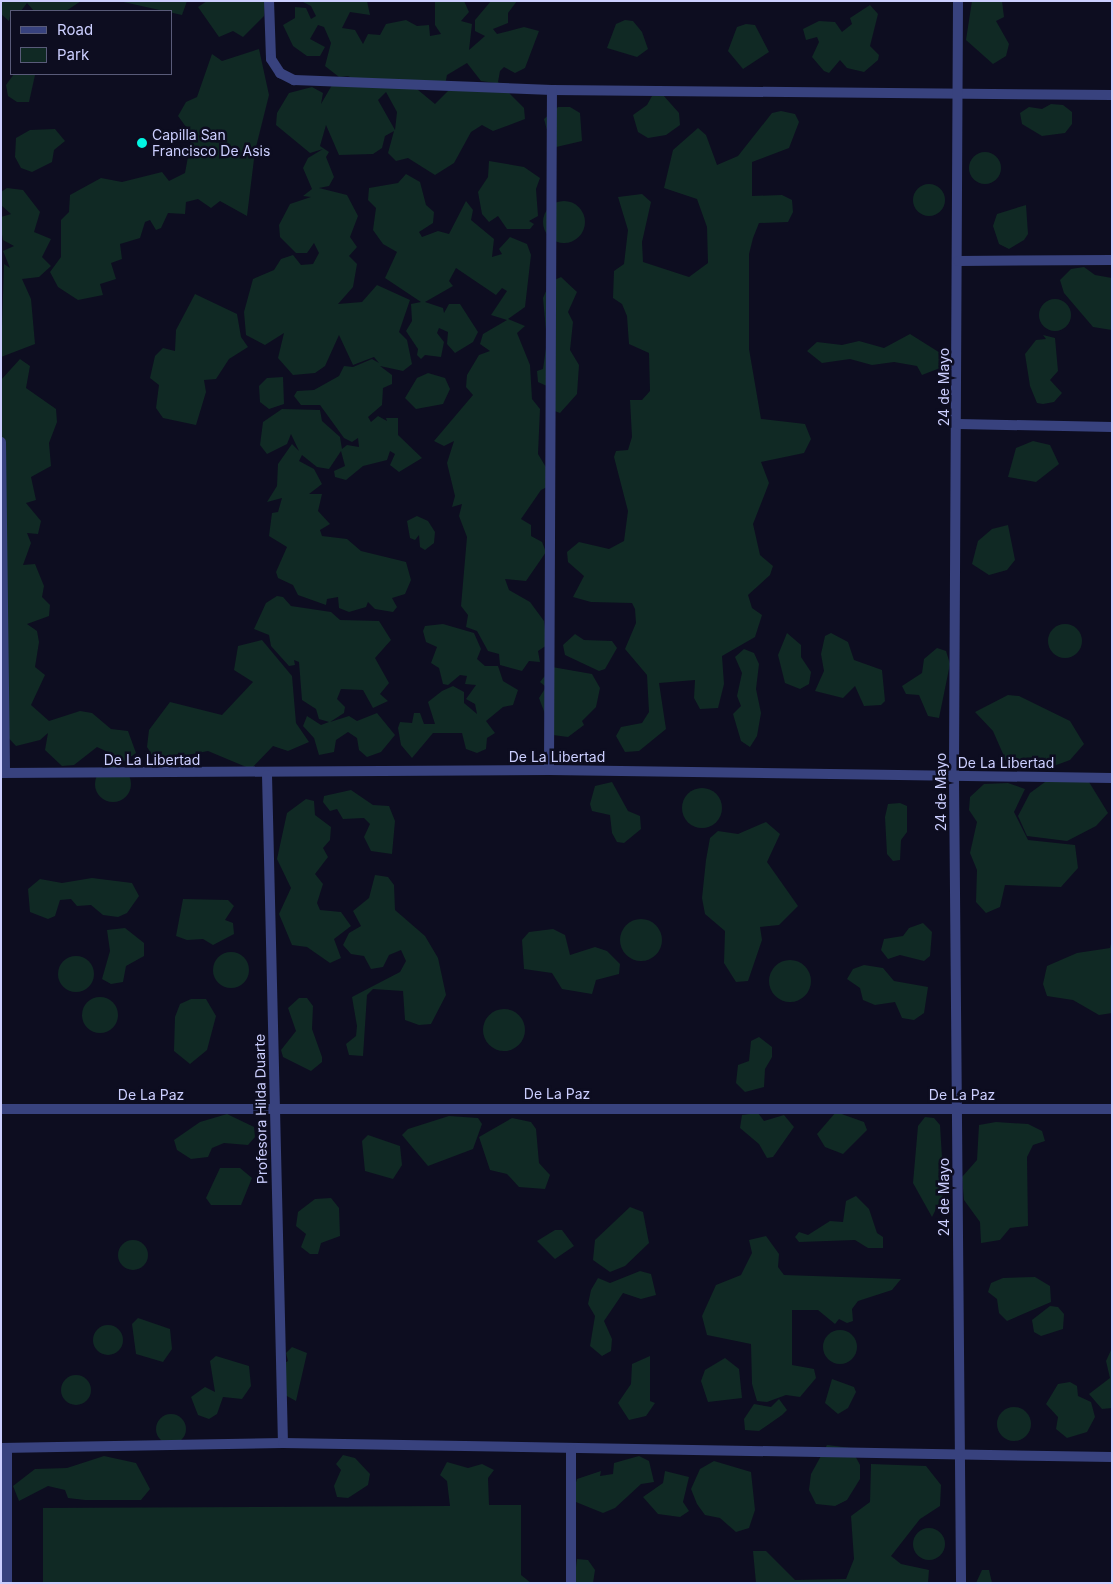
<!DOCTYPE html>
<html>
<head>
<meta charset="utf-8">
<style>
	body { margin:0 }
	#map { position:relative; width:1113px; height:1584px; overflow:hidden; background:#0d0d20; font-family:Inter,sans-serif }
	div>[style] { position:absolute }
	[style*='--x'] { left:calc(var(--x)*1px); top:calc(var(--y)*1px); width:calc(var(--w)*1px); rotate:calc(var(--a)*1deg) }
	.green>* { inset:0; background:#102924 }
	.round { border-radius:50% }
	.minor>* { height:10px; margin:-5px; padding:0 5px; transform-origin:5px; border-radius:5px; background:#38427e }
	.dots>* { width:14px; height:14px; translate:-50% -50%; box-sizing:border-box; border:2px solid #0d0d20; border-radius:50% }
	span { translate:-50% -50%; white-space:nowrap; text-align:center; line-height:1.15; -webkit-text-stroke:5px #0d0d20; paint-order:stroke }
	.poi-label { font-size:14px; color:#cccfff }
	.left { translate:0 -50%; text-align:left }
	.street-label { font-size:14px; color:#cccfff }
	.frame { position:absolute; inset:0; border:2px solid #cccfff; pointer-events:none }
	.legend { position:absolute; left:10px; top:10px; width:162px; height:65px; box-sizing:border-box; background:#0d0d20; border:1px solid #595b79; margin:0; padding:6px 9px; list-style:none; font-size:15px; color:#cccfff }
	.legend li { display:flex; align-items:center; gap:10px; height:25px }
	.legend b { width:25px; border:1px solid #595b79 }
</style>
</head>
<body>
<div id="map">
	<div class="green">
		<div style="clip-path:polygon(1px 1px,81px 1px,66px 11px,34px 11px,27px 3px,21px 11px,11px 11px,9px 21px,1px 14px)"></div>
		<div style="clip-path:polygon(119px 1px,187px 1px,182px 15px)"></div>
		<div style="clip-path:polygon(207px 1px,265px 1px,264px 16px,243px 37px,233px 31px,219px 37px,198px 7px)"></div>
		<div style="clip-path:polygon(evenodd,301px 1px,367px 1px,370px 15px,350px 12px,342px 28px,355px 30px,363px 44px,368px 34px,380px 35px,386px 24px,406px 20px,417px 26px,429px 25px,430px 36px,441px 34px,435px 25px,435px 1px,464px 1px,469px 12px,461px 21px,472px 24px,469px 50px,485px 36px,475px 31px,475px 20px,491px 1px,517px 1px,508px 13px,508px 23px,493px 29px,497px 34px,524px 27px,539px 31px,525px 68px,515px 73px,504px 67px,500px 71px,498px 82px,524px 108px,525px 119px,493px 131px,482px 125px,471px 132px,454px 163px,435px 175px,408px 158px,396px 161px,388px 153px,394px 131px,385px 136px,382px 148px,373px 154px,339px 155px,326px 125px,320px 146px,329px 152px,326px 157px,334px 177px,329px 186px,319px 188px,347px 195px,358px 216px,350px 237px,357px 247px,349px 256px,357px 264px,353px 287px,338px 304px,362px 302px,377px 285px,410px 300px,399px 332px,407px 340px,412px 364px,403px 371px,380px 366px,392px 375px,392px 384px,383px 388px,382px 405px,368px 417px,371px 422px,378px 416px,387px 421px,386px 418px,398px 418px,398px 435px,422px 458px,399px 472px,390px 465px,395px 454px,390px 451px,387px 460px,363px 466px,346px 480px,335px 477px,334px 471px,345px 466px,341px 451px,329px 469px,317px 467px,302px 455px,299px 461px,314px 469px,322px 484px,309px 494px,322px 494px,318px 511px,330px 524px,320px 530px,322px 536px,347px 539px,361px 551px,406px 562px,411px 580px,405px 594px,392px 598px,397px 607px,393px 612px,375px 609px,368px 602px,366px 607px,349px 612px,339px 608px,338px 597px,327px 599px,326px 605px,298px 595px,293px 585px,278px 578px,276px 572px,287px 547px,269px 536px,272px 513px,278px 512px,282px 498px,267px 502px,277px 486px,278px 464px,292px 444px,299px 451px,291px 434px,287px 444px,267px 454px,260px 445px,263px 422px,282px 409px,320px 410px,322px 421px,340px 437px,342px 449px,347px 445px,359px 447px,358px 438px,352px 442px,344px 438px,320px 405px,301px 405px,294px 396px,297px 391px,314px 390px,339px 376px,344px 366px,353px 367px,372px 359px,379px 363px,374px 357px,353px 365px,339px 335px,325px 366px,315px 373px,293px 375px,278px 358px,284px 333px,265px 345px,246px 335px,244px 312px,253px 279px,274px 270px,281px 259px,293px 255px,301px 265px,313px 264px,319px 253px,314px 243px,307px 253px,296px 253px,280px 237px,279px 225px,290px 204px,311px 197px,303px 196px,312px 189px,303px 168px,308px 158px,323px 149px,310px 153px,276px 125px,277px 113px,289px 93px,312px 87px,323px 93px,321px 104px,332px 85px,350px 76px,339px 77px,325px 66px,331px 43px,324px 27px,318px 25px,310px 39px,325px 47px,320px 56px,307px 56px,293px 46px,283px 25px,295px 18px,295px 7px,306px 8px,311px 19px,316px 16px,311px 6px,301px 1px,467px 63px,481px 81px,495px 83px,452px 87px,435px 104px,412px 85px,445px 85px,447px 75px,467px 63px,301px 1px,386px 92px,397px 112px,395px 130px,378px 100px,386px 92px)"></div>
		<div style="clip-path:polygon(972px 1px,1002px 1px,1004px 17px,996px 21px,1009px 44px,1006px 56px,993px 64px,966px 40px)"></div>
		<div style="clip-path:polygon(870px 5px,878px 14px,870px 46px,879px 55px,878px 60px,864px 72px,847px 68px,840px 60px,829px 73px,824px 71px,812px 57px,819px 42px,817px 37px,806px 40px,803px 29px,819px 21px,835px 22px,842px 32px,852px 24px,850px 18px)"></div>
		<div style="clip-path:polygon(625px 20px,633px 21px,642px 32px,648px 49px,637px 57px,607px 48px,616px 24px)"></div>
		<div style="clip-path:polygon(746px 24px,755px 25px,769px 52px,743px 69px,728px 51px,737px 27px)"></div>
		<div style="clip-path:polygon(259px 49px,269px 95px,255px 151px,247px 216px,220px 201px,211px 208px,198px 199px,186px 202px,185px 214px,168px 213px,161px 228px,156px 230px,150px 220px,145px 222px,140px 238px,120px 244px,122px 259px,111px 263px,116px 279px,100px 284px,103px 295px,78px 300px,58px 287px,50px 272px,61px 257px,61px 220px,69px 212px,70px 195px,101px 178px,122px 182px,162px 172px,169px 181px,185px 173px,192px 135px,178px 116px,186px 102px,197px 97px,212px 54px,222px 61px)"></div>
		<div style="clip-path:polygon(14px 74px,35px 75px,29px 102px,17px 102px,8px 96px,6px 85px)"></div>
		<div style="clip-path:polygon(663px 95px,679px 113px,680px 125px,666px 135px,648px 138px,638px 132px,633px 115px,647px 105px,652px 96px)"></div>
		<div style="clip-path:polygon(1051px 104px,1063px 105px,1072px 112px,1072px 124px,1065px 133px,1042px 136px,1022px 124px,1020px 113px,1029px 107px,1042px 109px)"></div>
		<div style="clip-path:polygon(558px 107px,570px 107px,580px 113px,582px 141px,552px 148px,544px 119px)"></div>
		<div style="clip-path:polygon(781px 111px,795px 114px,799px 122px,789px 148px,752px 162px,752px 196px,782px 195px,792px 200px,793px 212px,788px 222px,759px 223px,753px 238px,749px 254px,749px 349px,761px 419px,805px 424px,811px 439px,804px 453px,761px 462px,769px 483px,753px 524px,760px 555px,773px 566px,770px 575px,748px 595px,752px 608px,762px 615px,755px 637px,722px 656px,724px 684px,718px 708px,700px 709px,694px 698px,695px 680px,659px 683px,666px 729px,639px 751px,625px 752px,616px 736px,621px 727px,642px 723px,649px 712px,647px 675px,625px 649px,636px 623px,635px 609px,632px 603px,591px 602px,573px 597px,584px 576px,568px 562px,567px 552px,579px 542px,609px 549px,624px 541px,628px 511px,614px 457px,616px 451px,628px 450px,632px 437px,630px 400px,642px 400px,650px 391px,649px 353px,629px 344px,627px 316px,622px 304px,613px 298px,614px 271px,624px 264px,628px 230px,618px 197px,642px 194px,651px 202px,642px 242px,643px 262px,689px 277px,708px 263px,707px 227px,697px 199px,664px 188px,673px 150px,698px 128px,706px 135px,717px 165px,738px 156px,772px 113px)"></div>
		<div style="clip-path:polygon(55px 129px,65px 141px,54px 150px,52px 162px,32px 172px,21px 168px,15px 157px,16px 138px,30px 130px)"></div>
		<div class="round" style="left:969px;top:152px;width:32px;height:32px"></div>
		<div style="clip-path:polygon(489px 161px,524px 167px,540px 178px,536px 189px,538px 216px,529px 221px,534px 224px,530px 229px,507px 229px,498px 216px,489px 222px,482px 214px,478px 192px,488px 177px)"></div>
		<div style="clip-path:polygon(406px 174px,420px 182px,426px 205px,434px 212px,433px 223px,419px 232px,422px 237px,438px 231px,449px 234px,466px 201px,473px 210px,471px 220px,494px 239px,492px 257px,502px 254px,499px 249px,510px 237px,527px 244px,531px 255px,525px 307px,508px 319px,525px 326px,517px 333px,530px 365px,532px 399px,540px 409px,538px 454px,550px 474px,551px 485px,541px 490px,521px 519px,531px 525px,531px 536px,542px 542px,546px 552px,526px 581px,505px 579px,509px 590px,530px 602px,544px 621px,547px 645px,538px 651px,540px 662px,529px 661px,522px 671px,500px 665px,499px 654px,488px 651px,477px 631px,466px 627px,468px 615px,461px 606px,467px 537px,459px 516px,462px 504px,452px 507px,455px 496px,447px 463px,454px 441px,444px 446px,434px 441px,473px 395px,466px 387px,467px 375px,479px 355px,490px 351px,480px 344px,483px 334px,507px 320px,491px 315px,507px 291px,502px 288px,496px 295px,456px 268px,449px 281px,453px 286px,425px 302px,443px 308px,444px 313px,449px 304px,460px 304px,478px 332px,473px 342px,455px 353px,447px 344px,448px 332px,439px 328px,437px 333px,444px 342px,441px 357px,425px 355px,421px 359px,417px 355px,418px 349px,406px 331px,412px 321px,411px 304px,421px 302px,385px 278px,397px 252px,383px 244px,373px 230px,376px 208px,368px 200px,369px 188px,398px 183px)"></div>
		<div class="round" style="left:913px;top:184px;width:32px;height:32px"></div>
		<div style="clip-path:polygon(7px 188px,23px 190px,40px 212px,34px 232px,51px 239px,42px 257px,51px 266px,39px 277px,22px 279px,31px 299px,35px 344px,1px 357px,4px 264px,10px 268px,3px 251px,14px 246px,3px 240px,1px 229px,1px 217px,11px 214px,1px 205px,1px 192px)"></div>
		<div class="round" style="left:543px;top:201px;width:42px;height:42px"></div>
		<div style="clip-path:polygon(1026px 205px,1028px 234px,1024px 240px,1009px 249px,999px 244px,993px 226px,997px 214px)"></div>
		<div style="clip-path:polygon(1084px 267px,1095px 275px,1112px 278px,1112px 330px,1093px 327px,1064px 293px,1060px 280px,1071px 269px)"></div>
		<div style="clip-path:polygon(561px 277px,577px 292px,568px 312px,573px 322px,570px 350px,579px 365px,577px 394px,560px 413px,549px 409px,549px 387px,538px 382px,537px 371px,543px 369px,547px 341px,543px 298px,550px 282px)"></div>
		<div style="clip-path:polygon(195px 294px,237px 314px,241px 337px,248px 347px,229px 359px,216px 379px,204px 380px,206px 392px,196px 425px,163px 418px,156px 408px,159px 385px,150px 378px,155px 356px,163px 348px,175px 351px,176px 330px)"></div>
		<div class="round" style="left:1039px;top:299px;width:32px;height:32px"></div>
		<div style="clip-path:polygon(910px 334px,945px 356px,940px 368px,922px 375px,917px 366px,894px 362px,872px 365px,850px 359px,822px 363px,807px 351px,817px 342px,842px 345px,859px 341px,884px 348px)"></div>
		<div style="clip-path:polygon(1043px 335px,1055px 338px,1058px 371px,1050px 380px,1062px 393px,1054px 402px,1043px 404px,1037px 403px,1030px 386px,1025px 354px,1036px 340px,1046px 339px)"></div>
		<div style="clip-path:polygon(20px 359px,30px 366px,26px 388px,56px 409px,57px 422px,49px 443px,51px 466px,31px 477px,36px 500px,26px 503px,41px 521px,38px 534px,27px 533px,31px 543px,23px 565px,35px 564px,44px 586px,42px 597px,50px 605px,49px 616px,27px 624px,37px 631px,39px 642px,35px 667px,45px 675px,31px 705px,49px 721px,80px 711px,92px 713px,111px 729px,128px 731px,136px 753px,122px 763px,110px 764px,108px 752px,97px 747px,74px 765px,62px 766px,45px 750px,48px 733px,40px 740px,16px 746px,1px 730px,1px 380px)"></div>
		<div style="clip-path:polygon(428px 373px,445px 378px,450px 389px,443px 404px,416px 409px,405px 398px,417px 378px)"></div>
		<div style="clip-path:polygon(283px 377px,284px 404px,269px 409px,260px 402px,259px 386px,267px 378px)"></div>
		<div style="clip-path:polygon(1033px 441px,1050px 445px,1059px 464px,1036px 482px,1008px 477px,1016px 448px)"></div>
		<div style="clip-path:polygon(417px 516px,428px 521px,435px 532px,434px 543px,425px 550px,420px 547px,419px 535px,415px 540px,410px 538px,407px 521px)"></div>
		<div style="clip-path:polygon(1008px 525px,1015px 560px,1007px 570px,989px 575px,972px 564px,978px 541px,992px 529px)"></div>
		<div style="clip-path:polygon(277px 596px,283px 597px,291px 606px,331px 612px,340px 620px,379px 621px,391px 640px,375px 658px,389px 683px,380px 694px,388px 701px,373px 708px,363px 690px,341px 689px,337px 699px,345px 707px,344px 713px,330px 722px,349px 716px,357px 721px,377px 713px,395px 735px,381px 752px,367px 757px,359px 750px,357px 738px,348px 732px,336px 740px,334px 752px,319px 755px,314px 738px,303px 726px,307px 716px,321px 725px,329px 722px,319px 719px,316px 709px,302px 700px,299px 662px,294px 660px,295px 665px,289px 666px,271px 646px,269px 635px,254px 629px,266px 603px)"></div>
		<div style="clip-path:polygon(443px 624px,474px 633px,481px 649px,477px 659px,485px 666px,498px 666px,503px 681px,518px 690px,513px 705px,503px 707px,486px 721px,495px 733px,487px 738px,486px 749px,477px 753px,466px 749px,462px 733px,433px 733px,412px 758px,401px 745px,398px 728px,400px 722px,412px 723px,414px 713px,420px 713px,424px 724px,435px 724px,428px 702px,442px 691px,453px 686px,464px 692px,464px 703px,477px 714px,475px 704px,466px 699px,476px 685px,465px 684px,467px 676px,460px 675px,448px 685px,443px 684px,439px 668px,431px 663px,437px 647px,426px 642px,423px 631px,425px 626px)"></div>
		<div class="round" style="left:1048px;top:624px;width:34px;height:34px"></div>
		<div style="clip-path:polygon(787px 633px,801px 645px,801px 657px,811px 672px,809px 684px,800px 689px,785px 683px,778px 655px)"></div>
		<div style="clip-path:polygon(831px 633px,848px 642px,854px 660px,882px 670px,885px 701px,881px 705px,864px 706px,855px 686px,843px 698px,815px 691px,824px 671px,821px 654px,825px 636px)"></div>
		<div style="clip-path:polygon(575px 634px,584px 640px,612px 641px,617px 648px,605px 669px,599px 671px,565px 655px,563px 645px)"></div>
		<div style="clip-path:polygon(262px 640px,292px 676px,296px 723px,309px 742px,288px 751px,273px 746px,251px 769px,208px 751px,156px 761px,147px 747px,149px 730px,170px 702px,222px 715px,253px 682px,234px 670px,238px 646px)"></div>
		<div style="clip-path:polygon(937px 648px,946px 651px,950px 664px,939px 718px,928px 716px,919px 695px,906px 694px,902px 686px,922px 673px,924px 659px)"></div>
		<div style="clip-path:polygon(744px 649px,754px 653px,759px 664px,756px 689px,761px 713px,757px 736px,750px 747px,741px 741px,733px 714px,741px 706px,737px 696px,742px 673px,735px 657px)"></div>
		<div style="clip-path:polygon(552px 667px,592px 674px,600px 688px,596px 707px,582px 721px,584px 725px,568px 737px,553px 735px,539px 698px,546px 687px,540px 682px)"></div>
		<div style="clip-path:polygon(1008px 695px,1019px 696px,1070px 721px,1084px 744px,1070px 760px,1051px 767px,1007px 763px,993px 731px,975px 712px)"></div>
		<div class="round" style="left:95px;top:766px;width:36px;height:36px"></div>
		<div style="clip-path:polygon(612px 782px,628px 811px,640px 816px,641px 829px,624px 843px,617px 842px,612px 833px,610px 815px,592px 811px,590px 804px,595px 786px)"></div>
		<div style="clip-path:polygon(1045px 782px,1089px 782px,1108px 813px,1096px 826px,1067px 841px,1027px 836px,1018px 816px,1030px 793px)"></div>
		<div style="clip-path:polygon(1008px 783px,1025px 789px,1014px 812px,1028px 840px,1075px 845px,1078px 868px,1061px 887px,1005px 885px,1000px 907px,986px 913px,976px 902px,977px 870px,970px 853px,977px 822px,969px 810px,970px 797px,984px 784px)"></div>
		<div class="round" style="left:682px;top:788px;width:40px;height:40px"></div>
		<div style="clip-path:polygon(351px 790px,373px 805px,389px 806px,395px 821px,392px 854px,371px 851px,364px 837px,370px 824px,364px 818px,343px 819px,337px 809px,330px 811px,323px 802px,324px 796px)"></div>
		<div style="clip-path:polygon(306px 799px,314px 801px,315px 815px,331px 827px,330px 840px,323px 848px,328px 857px,315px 874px,323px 884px,317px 903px,320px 910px,341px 912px,351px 926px,334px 939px,341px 958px,330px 963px,307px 947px,292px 945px,279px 914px,291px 888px,277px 859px,287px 813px)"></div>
		<div style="clip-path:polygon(900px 803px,907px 806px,907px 832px,901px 840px,900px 860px,893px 861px,887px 854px,885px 817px,888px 804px)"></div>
		<div style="clip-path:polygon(766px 822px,780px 834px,767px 862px,798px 906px,779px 925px,760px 927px,762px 940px,748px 981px,736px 982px,724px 963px,725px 931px,705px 914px,702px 898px,706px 860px,710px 838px,718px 831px,738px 834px)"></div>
		<div style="clip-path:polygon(375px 875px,388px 877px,394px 885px,395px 910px,425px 936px,438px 958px,446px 995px,431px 1024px,419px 1025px,405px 1020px,403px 991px,373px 989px,367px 995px,363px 1056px,349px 1055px,346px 1044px,356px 1036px,357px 1026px,352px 997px,400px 972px,406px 961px,401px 950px,389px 955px,383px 967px,371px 969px,364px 956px,351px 954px,343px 945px,349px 933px,361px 926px,353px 911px,369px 898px)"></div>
		<div style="clip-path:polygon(92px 878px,132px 883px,139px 896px,127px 913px,118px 917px,103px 915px,91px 905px,77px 906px,71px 899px,60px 900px,55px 916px,48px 919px,30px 912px,28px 889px,40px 879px,62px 883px)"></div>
		<div style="clip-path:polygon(183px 899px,228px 900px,234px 906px,225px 920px,233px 923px,234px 934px,213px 945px,203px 939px,187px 940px,176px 936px)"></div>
		<div class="round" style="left:620px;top:919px;width:42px;height:42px"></div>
		<div style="clip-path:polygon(923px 923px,932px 932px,930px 956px,924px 961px,900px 955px,888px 959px,881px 950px,884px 939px,903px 936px,909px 928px)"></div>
		<div style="clip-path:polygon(125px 928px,144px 943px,144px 956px,126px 966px,123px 982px,111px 984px,102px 979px,110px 951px,107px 930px)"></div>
		<div style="clip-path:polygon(553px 929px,565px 935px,570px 955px,595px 947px,607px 951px,620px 964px,619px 974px,596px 980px,592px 994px,562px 989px,552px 973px,524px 969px,522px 940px,529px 932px)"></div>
		<div style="clip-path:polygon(1112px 939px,1112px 1013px,1099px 1015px,1073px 1000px,1047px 996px,1043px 984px,1047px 966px,1077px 953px,1110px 948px)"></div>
		<div class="round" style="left:213px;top:952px;width:36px;height:36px"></div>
		<div class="round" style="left:58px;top:956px;width:36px;height:36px"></div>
		<div class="round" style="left:769px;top:960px;width:42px;height:42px"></div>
		<div style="clip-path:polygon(864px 965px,883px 968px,894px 981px,928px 987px,924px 1013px,914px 1020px,902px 1018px,895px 1002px,875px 1005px,863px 1000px,860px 988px,847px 979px,853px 969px)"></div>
		<div class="round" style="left:82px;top:997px;width:36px;height:36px"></div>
		<div style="clip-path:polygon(299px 998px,307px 998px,313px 1006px,312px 1029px,322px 1057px,322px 1062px,311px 1071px,283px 1057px,281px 1050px,296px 1031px,288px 1008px)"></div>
		<div style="clip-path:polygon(191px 999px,206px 999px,216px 1016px,207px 1050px,190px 1064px,174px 1051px,175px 1017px,180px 1004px)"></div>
		<div class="round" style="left:483px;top:1009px;width:42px;height:42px"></div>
		<div style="clip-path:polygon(759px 1037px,772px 1047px,772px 1057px,765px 1069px,764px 1087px,745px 1092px,736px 1083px,738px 1065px,749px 1061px,751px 1041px)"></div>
		<div style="clip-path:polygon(836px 1112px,864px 1122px,867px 1130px,843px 1154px,825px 1147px,817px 1134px)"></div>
		<div style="clip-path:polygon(758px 1113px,764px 1121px,784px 1115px,794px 1127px,773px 1157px,767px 1158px,759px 1144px,740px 1128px,742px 1115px)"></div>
		<div style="clip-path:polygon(227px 1114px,254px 1127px,255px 1137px,248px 1145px,224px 1143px,212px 1148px,208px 1157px,191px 1159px,177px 1150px,174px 1140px,200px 1122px)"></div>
		<div style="clip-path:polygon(449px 1116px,478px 1118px,482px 1124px,473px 1149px,428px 1166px,402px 1135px,408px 1129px)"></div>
		<div style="clip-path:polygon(925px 1117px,934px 1118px,940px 1125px,943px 1174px,948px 1185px,932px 1217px,913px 1183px,918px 1126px)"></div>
		<div style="clip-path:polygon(512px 1118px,531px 1122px,536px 1129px,539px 1163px,550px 1175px,545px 1189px,519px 1187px,507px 1174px,490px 1170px,479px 1137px)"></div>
		<div style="clip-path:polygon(996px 1122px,1028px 1124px,1042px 1131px,1045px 1141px,1033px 1145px,1027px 1157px,1028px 1226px,1010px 1228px,1000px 1240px,981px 1243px,980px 1222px,964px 1200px,962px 1177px,977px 1160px,979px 1125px)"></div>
		<div style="clip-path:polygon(368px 1135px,400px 1146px,402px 1165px,393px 1179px,365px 1171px,362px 1141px)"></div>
		<div style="clip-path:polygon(220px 1168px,240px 1168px,252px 1178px,241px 1205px,211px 1205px,206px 1198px)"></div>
		<div style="clip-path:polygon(856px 1196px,869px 1209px,877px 1233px,883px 1237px,883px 1248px,868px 1248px,855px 1240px,799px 1242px,795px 1237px,799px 1232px,808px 1235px,830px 1221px,843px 1222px,846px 1201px)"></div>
		<div style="clip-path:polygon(331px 1198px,339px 1208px,340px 1236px,321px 1243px,318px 1254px,310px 1254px,301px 1247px,306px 1234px,296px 1226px,298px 1212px,315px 1199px)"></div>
		<div style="clip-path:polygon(630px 1207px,643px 1212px,649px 1243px,625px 1266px,610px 1272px,593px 1260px,595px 1240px)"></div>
		<div style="clip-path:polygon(555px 1230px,562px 1230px,574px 1246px,555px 1259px,537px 1241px)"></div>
		<div style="clip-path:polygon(766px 1236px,779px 1254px,778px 1267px,784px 1275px,901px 1279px,892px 1290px,858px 1301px,852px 1309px,853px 1321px,847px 1323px,839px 1319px,835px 1324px,818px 1310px,792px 1310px,792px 1365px,814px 1369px,816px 1378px,800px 1397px,786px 1395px,767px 1402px,757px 1401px,752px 1384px,751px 1344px,707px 1335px,702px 1316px,716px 1285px,741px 1275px,752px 1253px,749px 1240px)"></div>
		<div class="round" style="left:118px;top:1240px;width:30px;height:30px"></div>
		<div style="clip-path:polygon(640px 1271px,651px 1274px,656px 1295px,641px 1299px,623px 1293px,604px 1321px,612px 1339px,611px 1351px,602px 1356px,590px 1346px,595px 1316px,588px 1304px,591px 1290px,598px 1278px,610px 1283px)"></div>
		<div style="clip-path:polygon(1035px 1277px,1050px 1286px,1051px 1302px,1007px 1321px,999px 1313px,997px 1299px,988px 1292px,991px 1283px,1003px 1278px)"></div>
		<div style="clip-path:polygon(1050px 1306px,1058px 1307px,1064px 1314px,1063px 1329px,1041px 1336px,1034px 1332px,1032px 1320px)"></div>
		<div style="clip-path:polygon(138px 1318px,170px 1329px,172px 1349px,163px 1362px,136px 1354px,132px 1324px)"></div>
		<div class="round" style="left:93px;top:1325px;width:30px;height:30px"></div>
		<div class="round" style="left:823px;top:1330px;width:34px;height:34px"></div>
		<div style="clip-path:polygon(292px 1347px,307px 1353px,296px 1401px,285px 1395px,276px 1368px,288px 1361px,286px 1353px)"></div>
		<div style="clip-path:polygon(1112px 1348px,1112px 1408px,1102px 1409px,1089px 1394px,1110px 1378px,1106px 1361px)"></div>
		<div style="clip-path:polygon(216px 1356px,249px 1366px,251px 1386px,242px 1399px,223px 1397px,217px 1414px,209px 1419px,198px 1415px,191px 1397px,205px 1387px,215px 1392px,210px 1361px)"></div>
		<div style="clip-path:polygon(650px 1356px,650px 1401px,655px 1403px,646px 1416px,629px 1420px,618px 1403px,631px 1384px,632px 1364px)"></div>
		<div style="clip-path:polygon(725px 1358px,739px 1369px,742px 1398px,708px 1402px,701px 1381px,705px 1370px)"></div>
		<div class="round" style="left:61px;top:1375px;width:30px;height:30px"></div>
		<div style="clip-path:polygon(832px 1379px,854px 1387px,856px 1392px,848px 1408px,838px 1414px,825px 1403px)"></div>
		<div style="clip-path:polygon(1070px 1382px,1077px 1386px,1078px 1396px,1091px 1402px,1095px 1417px,1087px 1432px,1067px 1438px,1056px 1429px,1058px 1417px,1046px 1404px,1058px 1384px)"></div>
		<div style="clip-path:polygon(779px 1399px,787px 1410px,782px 1415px,759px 1431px,745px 1430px,744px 1419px,754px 1404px,771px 1407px)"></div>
		<div class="round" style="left:997px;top:1407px;width:34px;height:34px"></div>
		<div class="round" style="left:156px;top:1414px;width:30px;height:30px"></div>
		<div style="clip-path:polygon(827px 1445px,851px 1448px,860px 1465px,860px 1479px,847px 1500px,835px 1506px,816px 1504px,809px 1490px,811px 1474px)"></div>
		<div style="clip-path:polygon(343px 1455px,355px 1458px,370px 1474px,368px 1485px,348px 1498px,337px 1497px,334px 1486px,341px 1470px,336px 1464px)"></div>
		<div style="clip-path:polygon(104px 1456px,136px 1463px,150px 1489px,141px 1500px,85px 1500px,68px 1498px,65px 1490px,48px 1486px,19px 1501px,13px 1486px,35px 1469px,67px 1468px)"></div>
		<div style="clip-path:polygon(639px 1456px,649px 1461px,654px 1482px,641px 1484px,615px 1508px,603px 1513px,571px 1500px,577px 1479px,601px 1471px,600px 1476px,613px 1474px,614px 1463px)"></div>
		<div style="clip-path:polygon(714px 1461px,751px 1472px,755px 1510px,749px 1528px,736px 1532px,720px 1518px,705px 1515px,697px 1504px,691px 1489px,700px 1469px)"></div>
		<div style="clip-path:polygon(447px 1462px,468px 1468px,482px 1464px,494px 1470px,488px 1478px,489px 1505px,521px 1505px,521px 1575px,531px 1583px,43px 1583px,43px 1508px,450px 1506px,447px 1481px,440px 1475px)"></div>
		<div style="clip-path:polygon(871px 1464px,926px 1466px,941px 1485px,940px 1506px,920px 1519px,891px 1556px,901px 1564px,929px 1570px,928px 1583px,756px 1583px,753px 1551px,766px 1551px,795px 1580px,846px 1579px,854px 1559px,851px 1516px,870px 1502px)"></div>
		<div style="clip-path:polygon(665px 1471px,689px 1477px,683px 1502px,689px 1511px,680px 1517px,658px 1514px,643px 1497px,663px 1483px)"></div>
		<div class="round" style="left:913px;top:1528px;width:32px;height:32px"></div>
		<div style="clip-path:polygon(577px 1559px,588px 1560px,595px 1570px,593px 1583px,574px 1583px)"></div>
		<div style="clip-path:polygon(982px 1570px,989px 1570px,992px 1583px,976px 1583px)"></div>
	</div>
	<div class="minor">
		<div style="--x:269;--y:1;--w:58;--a:88"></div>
		<div style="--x:271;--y:59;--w:17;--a:57"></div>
		<div style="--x:280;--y:73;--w:16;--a:27"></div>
		<div style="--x:294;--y:80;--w:258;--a:2.2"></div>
		<div style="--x:552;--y:90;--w:560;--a:0.51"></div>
		<div style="--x:958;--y:1;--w:776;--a:90.3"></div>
		<div style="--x:954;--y:777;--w:806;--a:89.5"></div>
		<div style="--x:958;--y:261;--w:154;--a:-0.4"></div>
		<div style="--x:958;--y:424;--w:154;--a:1.1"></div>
		<div style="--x:1;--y:442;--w:331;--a:89.3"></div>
		<div style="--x:549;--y:770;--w:680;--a:-89.75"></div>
		<div style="--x:1;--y:773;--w:548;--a:-0.31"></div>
		<div style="--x:549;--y:770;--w:563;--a:0.81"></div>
		<div style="--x:267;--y:775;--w:668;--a:88.63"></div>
		<div style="--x:1;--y:1109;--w:1111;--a:0"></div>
		<div style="--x:1;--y:1448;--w:282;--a:-1"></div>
		<div style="--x:283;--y:1443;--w:829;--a:0.97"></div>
		<div style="--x:7;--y:1583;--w:135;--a:-90"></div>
		<div style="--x:571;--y:1583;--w:134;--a:-90"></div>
	</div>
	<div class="dots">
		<div style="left:142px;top:143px;background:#02f5e2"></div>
	</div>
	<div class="poi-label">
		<span class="left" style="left:152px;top:143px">Capilla San<br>Francisco De Asis</span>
	</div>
	<div class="street-label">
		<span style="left:944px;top:387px;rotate:-90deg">24 de Mayo</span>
		<span style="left:557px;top:757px">De La Libertad</span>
		<span style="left:152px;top:760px">De La Libertad</span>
		<span style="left:1006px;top:763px">De La Libertad</span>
		<span style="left:941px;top:792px;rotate:-90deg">24 de Mayo</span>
		<span style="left:557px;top:1094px">De La Paz</span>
		<span style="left:151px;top:1095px">De La Paz</span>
		<span style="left:962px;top:1095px">De La Paz</span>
		<span style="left:261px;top:1109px;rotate:-91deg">Profesora Hilda Duarte</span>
		<span style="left:944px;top:1197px;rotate:-90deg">24 de Mayo</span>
	</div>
	<div class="frame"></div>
	<ul class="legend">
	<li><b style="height:6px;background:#38427e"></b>Road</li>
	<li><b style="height:14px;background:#102924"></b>Park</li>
	</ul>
</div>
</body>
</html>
